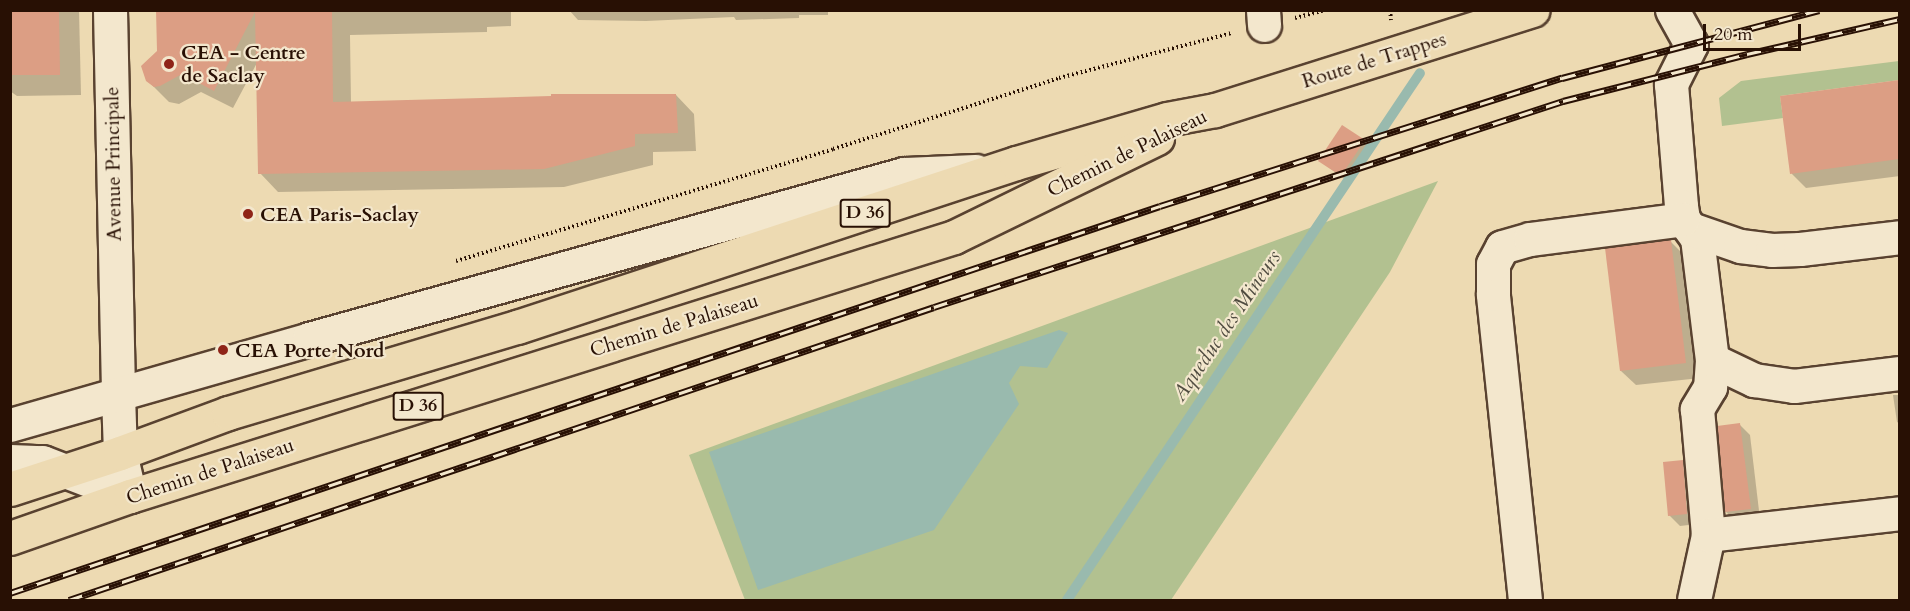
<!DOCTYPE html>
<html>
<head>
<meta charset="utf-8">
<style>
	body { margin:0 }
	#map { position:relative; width:1910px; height:611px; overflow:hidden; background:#eddab2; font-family:Cardo,serif }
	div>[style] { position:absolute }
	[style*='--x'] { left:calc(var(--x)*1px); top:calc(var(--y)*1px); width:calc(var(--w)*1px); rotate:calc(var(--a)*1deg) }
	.green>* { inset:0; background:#b2c190 }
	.water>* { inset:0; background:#99baae }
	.shadow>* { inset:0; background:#0003 }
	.stream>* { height:10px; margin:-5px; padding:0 5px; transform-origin:5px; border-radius:5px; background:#99baae }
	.building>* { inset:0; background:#dc9e84 }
	.path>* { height:4px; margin-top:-2px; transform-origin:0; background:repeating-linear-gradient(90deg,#281004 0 1.5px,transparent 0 4.5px) }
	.roads { filter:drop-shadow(2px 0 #594230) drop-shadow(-2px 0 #594230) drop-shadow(0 2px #594230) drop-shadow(0 -2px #594230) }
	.minor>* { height:33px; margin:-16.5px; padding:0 16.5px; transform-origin:16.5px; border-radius:16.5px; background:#f3e7cd }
	.major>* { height:33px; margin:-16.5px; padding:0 16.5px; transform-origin:16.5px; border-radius:16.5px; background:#eddab2 }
	.rail>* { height:7px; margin-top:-3.5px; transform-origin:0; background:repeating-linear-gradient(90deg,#f3e7cd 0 14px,#281004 0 28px); box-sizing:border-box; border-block:2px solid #281004 }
	.dots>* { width:16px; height:16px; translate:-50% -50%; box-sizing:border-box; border:3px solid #f3e7cd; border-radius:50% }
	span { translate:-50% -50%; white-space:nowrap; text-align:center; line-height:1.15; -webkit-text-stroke:4.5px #f3e7cd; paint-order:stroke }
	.shield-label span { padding:2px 4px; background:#f3e7cd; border:2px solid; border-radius:4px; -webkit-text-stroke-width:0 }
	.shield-label { font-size:18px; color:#281004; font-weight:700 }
	.poi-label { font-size:20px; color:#281004; font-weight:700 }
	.left { translate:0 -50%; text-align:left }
	.street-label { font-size:20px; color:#281004 }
	.water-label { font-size:21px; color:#504c40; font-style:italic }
	.frame { position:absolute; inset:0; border:12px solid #281004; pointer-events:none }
	.scale { position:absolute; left:1703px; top:24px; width:98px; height:27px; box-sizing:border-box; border:3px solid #281004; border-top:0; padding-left:8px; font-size:18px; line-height:21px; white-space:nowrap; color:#281004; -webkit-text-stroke:4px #f3e7cd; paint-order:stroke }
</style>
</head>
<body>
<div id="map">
	<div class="green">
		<div style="clip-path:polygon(1899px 61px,1899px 80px,1780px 96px,1783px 118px,1722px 126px,1719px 98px,1741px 81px)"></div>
		<div style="clip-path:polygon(1438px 181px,1390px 272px,1171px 600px,745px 600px,689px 455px)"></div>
	</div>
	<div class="water">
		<div style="clip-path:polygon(1059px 330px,1068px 333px,1047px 368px,1020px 366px,1009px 383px,1019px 404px,934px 530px,758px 590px,709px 452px)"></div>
	</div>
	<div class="shadow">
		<div style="clip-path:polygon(10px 10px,79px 10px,81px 95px,17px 96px,10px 91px)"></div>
		<div style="clip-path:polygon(158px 10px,511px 10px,511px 26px,487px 27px,487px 32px,350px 35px,351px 103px,676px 95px,694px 114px,696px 151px,653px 152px,653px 165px,564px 187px,278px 192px,260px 173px,258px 61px,233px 108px,201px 92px,179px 104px,169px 102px,150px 83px,159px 51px)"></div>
		<div style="clip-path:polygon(569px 10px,828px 10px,828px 15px,799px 15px,799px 18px,736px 20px,734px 17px,646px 21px,578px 20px)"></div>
		<div style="clip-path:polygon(1900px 81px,1900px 176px,1806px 188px,1792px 174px,1781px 97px)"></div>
		<div style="clip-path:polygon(1364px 141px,1369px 146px,1346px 180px,1320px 161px)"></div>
		<div style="clip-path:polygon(1670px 241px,1685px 256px,1700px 378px,1636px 385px,1621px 371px)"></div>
		<div style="clip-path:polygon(1893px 395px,1900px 395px,1900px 424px,1897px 422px)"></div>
		<div style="clip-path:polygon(1740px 425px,1750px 435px,1760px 519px,1737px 522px,1726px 512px)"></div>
		<div style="clip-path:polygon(1682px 462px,1693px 472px,1697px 524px,1680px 526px,1669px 515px)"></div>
	</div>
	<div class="stream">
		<div style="--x:1067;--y:600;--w:634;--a:-56.18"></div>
	</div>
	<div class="building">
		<div style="clip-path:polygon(10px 10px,59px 10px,60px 75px,10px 75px)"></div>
		<div style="clip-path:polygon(156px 10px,332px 10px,333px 102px,551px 96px,551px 94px,676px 94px,678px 133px,635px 134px,635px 146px,544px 169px,258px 174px,255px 12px,214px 91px,182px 74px,160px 86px,154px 87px,146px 81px,141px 66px,157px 51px)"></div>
		<div style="clip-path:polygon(1899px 80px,1899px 159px,1790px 174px,1780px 96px)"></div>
		<div style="clip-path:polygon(1342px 125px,1365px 140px,1341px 176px,1318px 161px)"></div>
		<div style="clip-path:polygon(1671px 240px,1686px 363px,1620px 371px,1605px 248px)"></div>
		<div style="clip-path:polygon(1740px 423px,1751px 509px,1725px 512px,1717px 426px)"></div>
		<div style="clip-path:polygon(1683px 460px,1687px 514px,1668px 516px,1663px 462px)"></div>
	</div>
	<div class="path">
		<div style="--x:1390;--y:10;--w:10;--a:84"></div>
		<div style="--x:1295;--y:18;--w:31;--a:-15"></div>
		<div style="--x:456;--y:261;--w:393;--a:-16.5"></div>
		<div style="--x:833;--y:149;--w:237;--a:-17.4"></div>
		<div style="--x:1059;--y:78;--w:179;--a:-14.6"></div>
	</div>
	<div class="roads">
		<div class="minor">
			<div style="--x:110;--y:10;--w:385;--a:88.8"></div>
			<div style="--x:118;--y:395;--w:58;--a:88"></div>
			<div style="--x:120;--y:453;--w:44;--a:76.9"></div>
			<div style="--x:1263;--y:10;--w:15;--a:86"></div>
			<div style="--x:1672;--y:10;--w:39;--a:61"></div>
			<div style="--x:1691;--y:44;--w:45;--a:116.6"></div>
			<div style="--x:1671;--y:84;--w:122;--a:85.3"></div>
			<div style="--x:1681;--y:206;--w:13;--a:81"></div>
			<div style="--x:1683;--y:219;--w:24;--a:54"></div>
			<div style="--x:1697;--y:238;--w:123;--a:83"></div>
			<div style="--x:1712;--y:360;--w:27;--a:94"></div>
			<div style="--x:1710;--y:387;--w:26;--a:121"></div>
			<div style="--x:1697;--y:409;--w:126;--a:85"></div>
			<div style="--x:1708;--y:535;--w:66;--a:102.2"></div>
			<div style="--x:1691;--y:229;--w:52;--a:19.1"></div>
			<div style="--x:1740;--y:246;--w:32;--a:7"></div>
			<div style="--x:1772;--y:250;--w:28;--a:-2"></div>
			<div style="--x:1800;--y:249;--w:101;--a:-6.8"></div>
			<div style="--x:1712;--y:360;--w:47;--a:25.5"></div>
			<div style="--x:1754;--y:380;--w:40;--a:8.5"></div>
			<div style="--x:1794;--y:386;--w:107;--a:-7"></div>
			<div style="--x:10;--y:425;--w:311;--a:-16"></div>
			<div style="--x:309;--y:339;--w:617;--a:-15.5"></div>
			<div style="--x:904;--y:174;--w:72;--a:-2.4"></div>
			<div style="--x:10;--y:461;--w:32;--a:2"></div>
			<div style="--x:42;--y:462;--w:94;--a:21.1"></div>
			<div style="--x:1708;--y:535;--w:193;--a:-6.5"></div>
			<div style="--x:1525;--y:600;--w:308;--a:-96"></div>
			<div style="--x:1493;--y:294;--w:30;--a:-90"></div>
			<div style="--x:1493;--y:264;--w:19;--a:-62"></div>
			<div style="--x:1502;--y:247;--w:29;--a:-16"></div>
			<div style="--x:1530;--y:239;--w:154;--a:-7.4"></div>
		</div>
		<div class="major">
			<div style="--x:10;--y:489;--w:116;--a:-18.1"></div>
			<div style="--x:120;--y:453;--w:115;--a:-20.3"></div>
			<div style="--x:228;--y:413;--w:302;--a:-16.6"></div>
			<div style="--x:517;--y:327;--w:525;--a:-18.19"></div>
			<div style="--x:1016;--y:163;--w:157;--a:-16.2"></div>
			<div style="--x:1167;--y:119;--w:49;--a:-10.6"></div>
			<div style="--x:1215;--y:110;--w:333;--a:-17.5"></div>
			<div style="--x:10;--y:538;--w:127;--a:-19.3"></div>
			<div style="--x:130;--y:496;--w:864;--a:-17.45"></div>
			<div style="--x:954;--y:237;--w:226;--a:-26"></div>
		</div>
	</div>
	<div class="rail">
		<div style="--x:10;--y:593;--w:1213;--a:-18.6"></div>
		<div style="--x:1160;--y:206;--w:422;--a:-17.7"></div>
		<div style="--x:1562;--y:78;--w:266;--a:-14.8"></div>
		<div style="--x:69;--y:600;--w:913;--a:-18.71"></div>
		<div style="--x:934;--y:307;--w:662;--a:-18.13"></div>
		<div style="--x:1563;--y:101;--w:190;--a:-14.3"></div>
		<div style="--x:1747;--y:54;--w:157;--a:-12.9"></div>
	</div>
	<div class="dots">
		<div style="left:169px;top:64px;background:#8f2418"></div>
		<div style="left:248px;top:214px;background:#8f2418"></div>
		<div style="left:223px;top:350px;background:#8f2418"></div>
	</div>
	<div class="shield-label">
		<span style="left:865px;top:213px">D 36</span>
		<span style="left:418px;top:406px">D 36</span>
	</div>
	<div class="poi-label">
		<span class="left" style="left:181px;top:64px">CEA - Centre<br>de Saclay</span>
		<span class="left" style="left:260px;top:214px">CEA Paris-Saclay</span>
		<span class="left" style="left:235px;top:350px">CEA Porte Nord</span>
	</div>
	<div class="street-label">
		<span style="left:1374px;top:60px;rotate:-17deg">Route de Trappes</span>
		<span style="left:1127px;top:153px;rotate:-26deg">Chemin de Palaiseau</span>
		<span style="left:113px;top:164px;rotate:-91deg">Avenue Principale</span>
		<span style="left:674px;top:325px;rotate:-17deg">Chemin de Palaiseau</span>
		<span style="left:210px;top:471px;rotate:-18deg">Chemin de Palaiseau</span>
	</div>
	<div class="water-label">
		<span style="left:1227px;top:326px;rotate:-56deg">Aqueduc des Mineurs</span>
	</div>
	<div class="frame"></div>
	<div class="scale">20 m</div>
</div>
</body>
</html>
